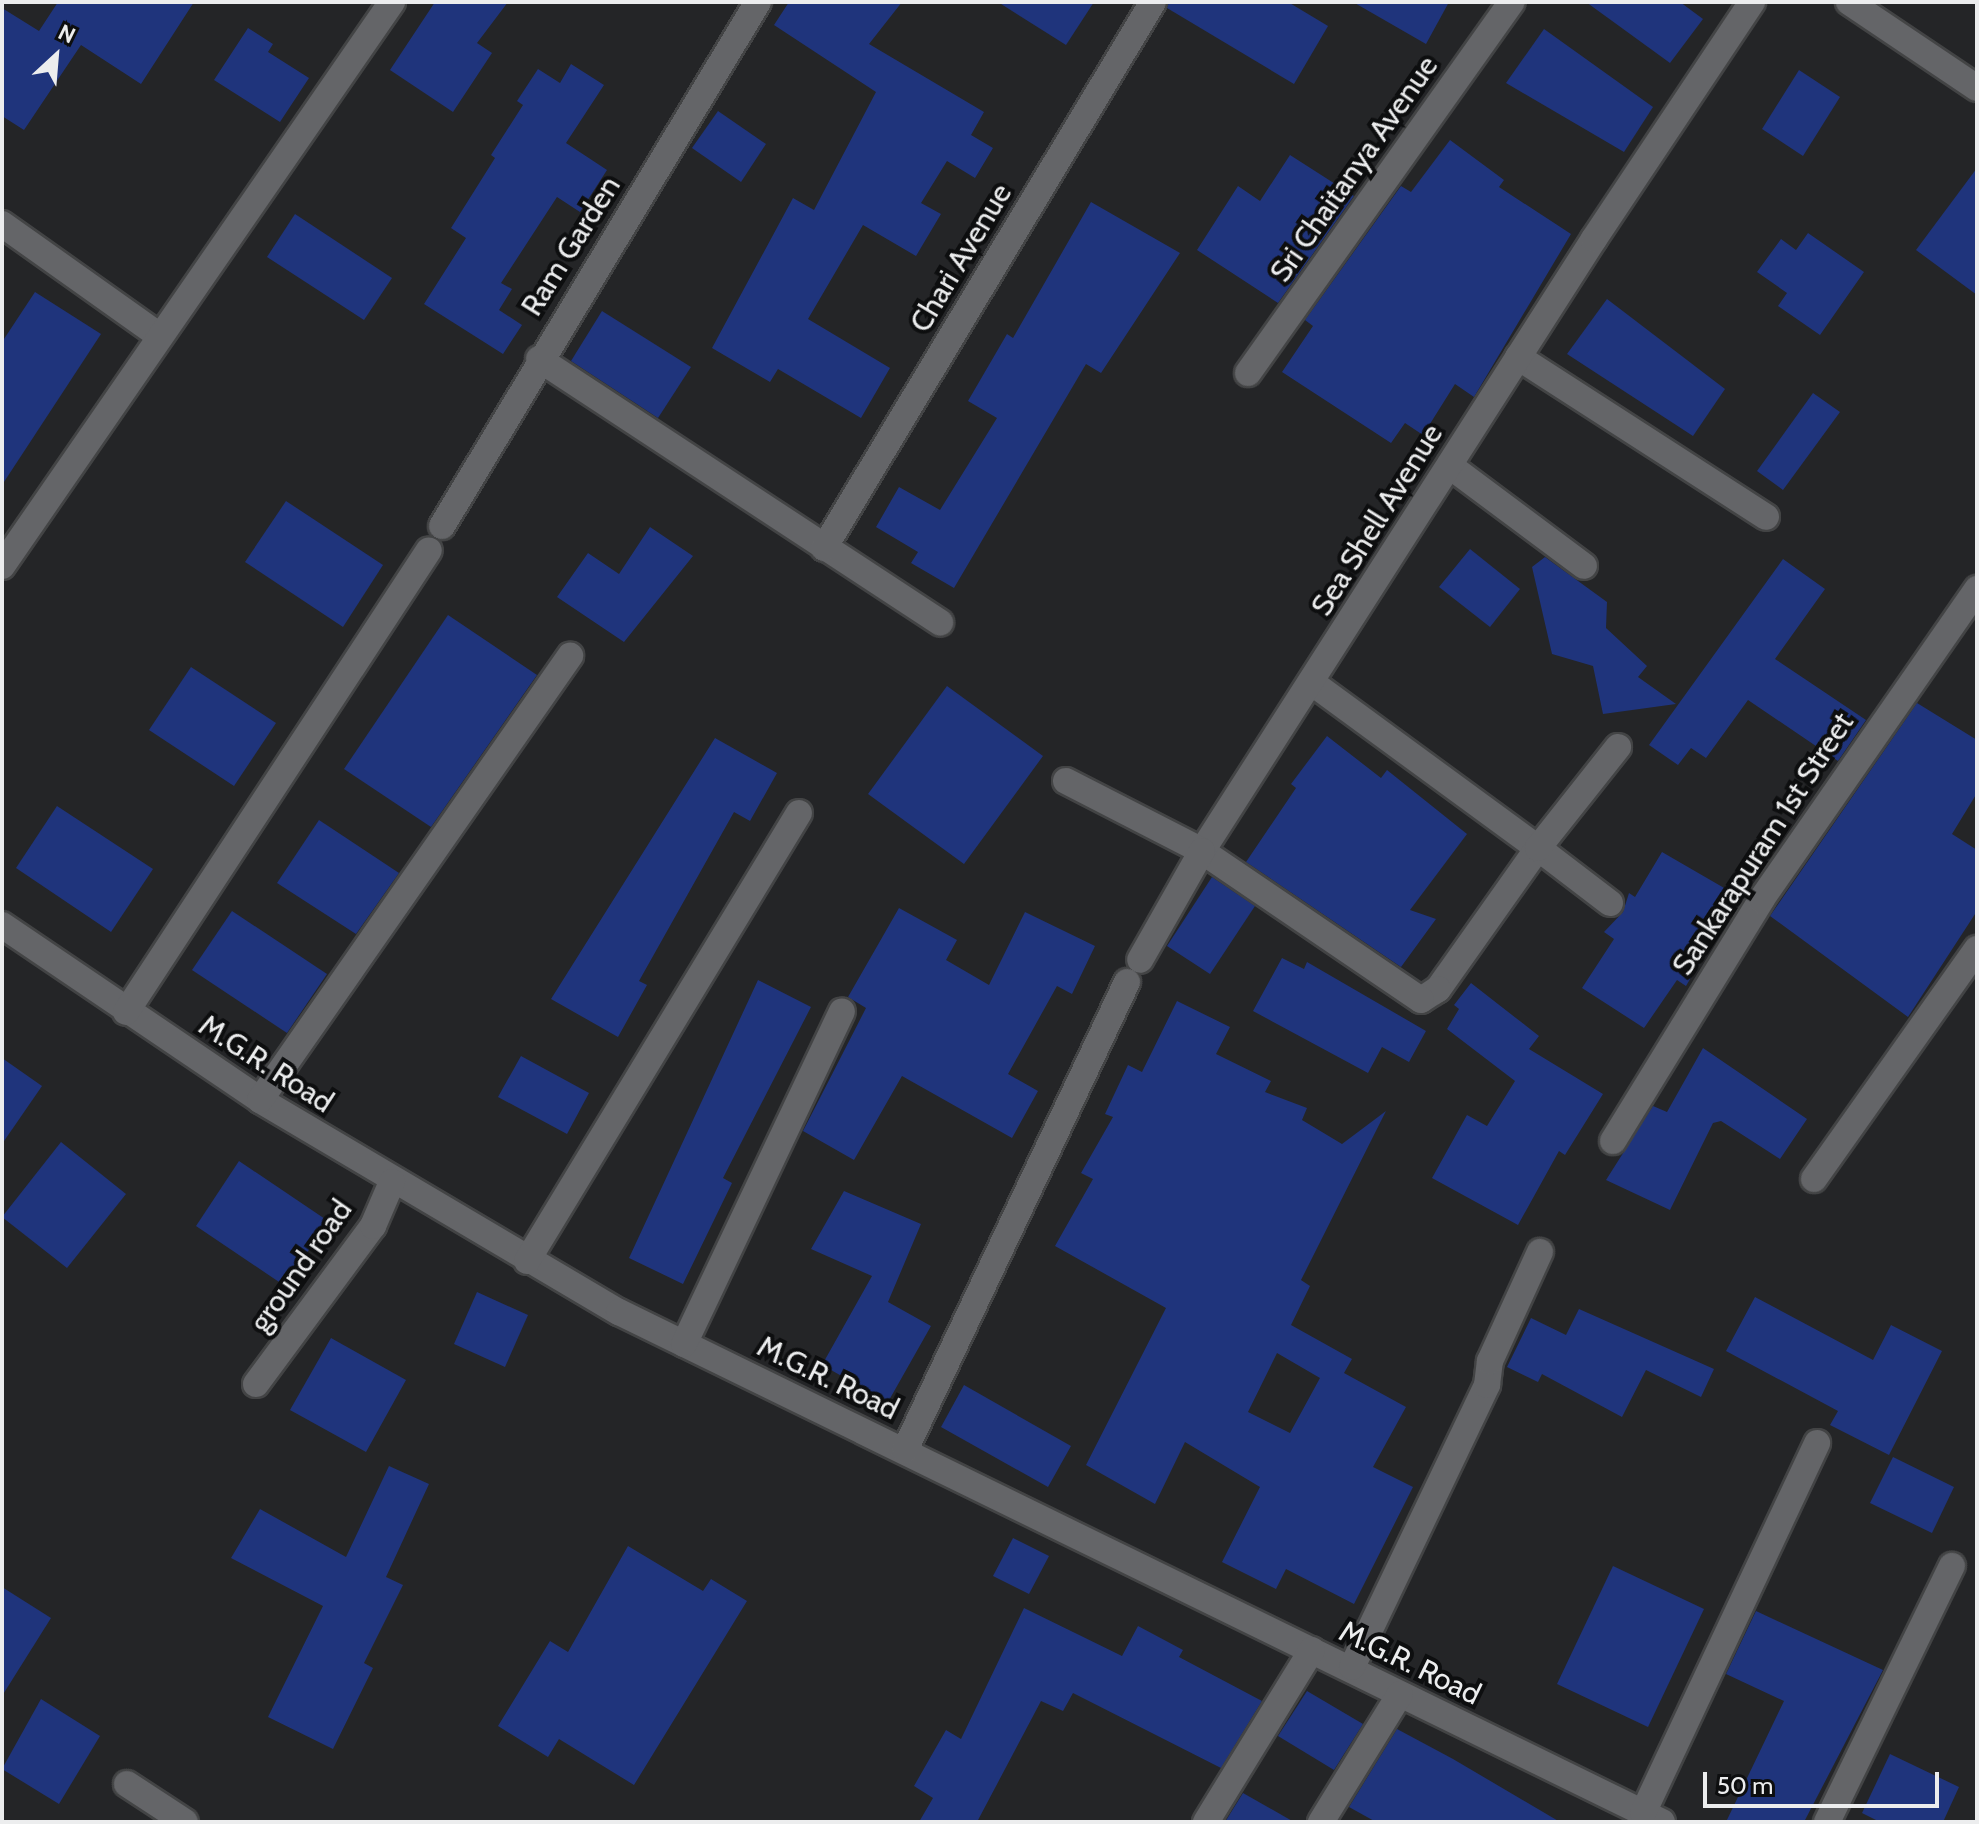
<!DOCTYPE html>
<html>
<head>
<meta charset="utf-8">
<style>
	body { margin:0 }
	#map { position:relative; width:1979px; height:1824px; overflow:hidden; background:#242527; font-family:Cabin,sans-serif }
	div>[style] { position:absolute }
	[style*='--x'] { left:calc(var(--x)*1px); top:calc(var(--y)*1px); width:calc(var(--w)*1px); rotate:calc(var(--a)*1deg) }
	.building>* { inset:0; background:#1f347c }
	.roads { filter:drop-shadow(2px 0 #434445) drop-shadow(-2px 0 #434445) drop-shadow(0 2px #434445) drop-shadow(0 -2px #434445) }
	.street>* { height:26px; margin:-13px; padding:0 13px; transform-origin:13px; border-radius:13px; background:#646568 }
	span { translate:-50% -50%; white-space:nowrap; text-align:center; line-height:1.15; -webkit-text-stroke:8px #0d0e0f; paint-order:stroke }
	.street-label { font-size:30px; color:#ecedee }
	.frame { position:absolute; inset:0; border:4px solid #ecedee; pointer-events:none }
	.north { position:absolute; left:16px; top:16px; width:80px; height:80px; -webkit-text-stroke:6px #0d0e0f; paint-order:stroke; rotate:26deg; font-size:22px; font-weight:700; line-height:32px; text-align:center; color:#ecedee }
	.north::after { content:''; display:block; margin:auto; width:28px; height:36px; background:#ecedee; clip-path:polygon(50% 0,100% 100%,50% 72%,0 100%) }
	.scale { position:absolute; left:1703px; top:1772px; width:236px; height:36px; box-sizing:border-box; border:4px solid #ecedee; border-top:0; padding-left:10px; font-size:24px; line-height:28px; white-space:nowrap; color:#ecedee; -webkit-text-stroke:6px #0d0e0f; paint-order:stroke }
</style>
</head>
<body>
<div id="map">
	<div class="building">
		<div style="clip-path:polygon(58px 2px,194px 2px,141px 84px,81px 45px,24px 130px,2px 116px,2px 8px,39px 31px)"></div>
		<div style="clip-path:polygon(435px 2px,508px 2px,477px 43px,492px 53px,453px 112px,390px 70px)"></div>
		<div style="clip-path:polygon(789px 2px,902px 2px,869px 44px,984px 112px,971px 135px,993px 148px,975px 178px,947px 161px,921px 203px,941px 214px,916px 256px,863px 225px,808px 319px,890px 368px,861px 418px,778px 369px,770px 382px,712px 348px,793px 198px,814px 210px,876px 92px,774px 25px)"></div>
		<div style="clip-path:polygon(998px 2px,1094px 2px,1066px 45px)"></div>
		<div style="clip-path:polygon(1169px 2px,1288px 2px,1328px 26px,1294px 84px,1167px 8px)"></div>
		<div style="clip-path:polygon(1353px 2px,1449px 2px,1426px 44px)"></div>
		<div style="clip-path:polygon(1586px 2px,1680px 2px,1703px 19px,1670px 63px)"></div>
		<div style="clip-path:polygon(248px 28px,273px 44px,268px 52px,309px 78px,280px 122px,214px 80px)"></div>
		<div style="clip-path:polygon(1544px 29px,1653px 107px,1624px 152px,1506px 83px)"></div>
		<div style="clip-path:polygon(571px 64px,604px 85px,566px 143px,607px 170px,580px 212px,557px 197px,501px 283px,512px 289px,499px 310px,522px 325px,503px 354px,424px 304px,466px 238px,451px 228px,495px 158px,491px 155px,523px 105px,517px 101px,538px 69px,560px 83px)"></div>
		<div style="clip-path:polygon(1799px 70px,1840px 97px,1803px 156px,1762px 129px)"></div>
		<div style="clip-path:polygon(718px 111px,766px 144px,741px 182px,692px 148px)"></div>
		<div style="clip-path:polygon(1450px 140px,1504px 180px,1499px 187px,1571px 234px,1474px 397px,1455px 384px,1423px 435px,1405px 423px,1391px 443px,1282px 372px,1313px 326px,1305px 320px,1401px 186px,1411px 192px)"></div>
		<div style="clip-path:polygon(1290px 155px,1354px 196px,1278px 303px,1197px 250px,1238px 186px,1260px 201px)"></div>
		<div style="clip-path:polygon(1977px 168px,1977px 295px,1916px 250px)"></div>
		<div style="clip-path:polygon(1091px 202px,1180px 253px,1101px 373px,1086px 364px,954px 588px,911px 563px,918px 552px,876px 527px,899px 487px,940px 510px,997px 418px,968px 401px,1007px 334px,1013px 338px)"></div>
		<div style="clip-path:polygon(295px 214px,392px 278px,364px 320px,267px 257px)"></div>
		<div style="clip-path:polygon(1808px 233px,1864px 272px,1820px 335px,1778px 306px,1787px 293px,1757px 272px,1781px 239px,1796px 250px)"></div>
		<div style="clip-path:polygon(35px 292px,101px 334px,2px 485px,2px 342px)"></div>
		<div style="clip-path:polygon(1607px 299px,1725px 389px,1693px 436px,1567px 354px)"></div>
		<div style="clip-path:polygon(602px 311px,691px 367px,658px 418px,571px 361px)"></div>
		<div style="clip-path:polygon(1813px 393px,1840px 412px,1783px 490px,1757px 471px)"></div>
		<div style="clip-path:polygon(286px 501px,383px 565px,343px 627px,245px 562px)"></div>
		<div style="clip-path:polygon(650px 527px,693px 556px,624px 642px,557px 597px,588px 553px,619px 574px)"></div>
		<div style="clip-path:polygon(1470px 549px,1520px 589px,1490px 627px,1439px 587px)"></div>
		<div style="clip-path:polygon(1545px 557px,1607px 602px,1606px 628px,1647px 666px,1638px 677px,1676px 704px,1603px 714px,1593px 666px,1552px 654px,1532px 567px)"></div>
		<div style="clip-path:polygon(1783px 559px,1825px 589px,1775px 659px,1866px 720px,1838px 761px,1748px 700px,1706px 758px,1691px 748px,1678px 765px,1649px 745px)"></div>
		<div style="clip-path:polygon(448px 615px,537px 675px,431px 827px,344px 769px)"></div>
		<div style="clip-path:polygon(191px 667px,276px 723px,234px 786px,149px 730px)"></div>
		<div style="clip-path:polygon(947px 686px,1043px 756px,964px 864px,868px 794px)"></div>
		<div style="clip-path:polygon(1917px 703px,1977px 740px,1977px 793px,1952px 834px,1977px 850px,1977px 911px,1908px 1017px,1770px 916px)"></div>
		<div style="clip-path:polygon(1327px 736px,1381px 778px,1387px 770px,1467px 834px,1410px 910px,1436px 919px,1401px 967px,1246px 862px,1296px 788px,1291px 784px)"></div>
		<div style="clip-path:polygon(715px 738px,777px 773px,750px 821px,734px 812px,639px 981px,647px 985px,618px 1037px,551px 999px)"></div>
		<div style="clip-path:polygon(57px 806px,153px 869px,111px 932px,16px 868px)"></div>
		<div style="clip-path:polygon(319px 820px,399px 873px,356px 934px,277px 883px)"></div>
		<div style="clip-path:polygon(1662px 852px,1738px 896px,1686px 986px,1677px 980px,1644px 1028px,1582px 988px,1614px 939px,1604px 932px,1623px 912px,1629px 893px,1635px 897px)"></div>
		<div style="clip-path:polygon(1212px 877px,1255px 906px,1210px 974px,1167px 946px)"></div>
		<div style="clip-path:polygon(899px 908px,957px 940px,946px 960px,989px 985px,1025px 912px,1095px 946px,1072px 994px,1057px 986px,1008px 1074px,1038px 1091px,1012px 1138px,902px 1076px,854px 1160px,803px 1131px,866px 1008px,848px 997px)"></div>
		<div style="clip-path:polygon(232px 911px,327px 974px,287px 1033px,192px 970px)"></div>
		<div style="clip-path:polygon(1282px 958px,1304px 969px,1307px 962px,1426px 1031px,1409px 1062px,1382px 1047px,1368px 1073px,1253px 1011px)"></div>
		<div style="clip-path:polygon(758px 980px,811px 1007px,723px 1178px,732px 1183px,683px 1284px,629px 1258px)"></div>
		<div style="clip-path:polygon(1471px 983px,1539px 1036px,1529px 1049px,1603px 1094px,1565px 1155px,1559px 1151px,1518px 1225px,1432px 1178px,1467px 1115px,1487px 1126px,1515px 1081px,1447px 1029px,1459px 1009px,1454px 1005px)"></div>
		<div style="clip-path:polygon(evenodd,1177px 1001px,1230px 1027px,1216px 1054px,1271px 1081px,1265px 1092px,1307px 1108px,1302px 1120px,1342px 1144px,1386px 1111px,1301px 1280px,1310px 1286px,1291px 1325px,1352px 1359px,1344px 1373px,1406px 1407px,1373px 1467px,1413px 1487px,1354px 1604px,1286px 1569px,1276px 1589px,1222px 1562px,1260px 1487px,1185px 1442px,1155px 1504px,1086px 1465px,1166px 1308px,1055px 1246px,1093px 1179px,1081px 1173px,1113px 1117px,1105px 1114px,1128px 1065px,1142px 1072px,1177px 1001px,1277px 1353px,1320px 1378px,1290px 1433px,1248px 1412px,1277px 1353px)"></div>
		<div style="clip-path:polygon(1703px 1048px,1807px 1119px,1780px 1159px,1721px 1121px,1713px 1123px,1670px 1210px,1606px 1180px,1653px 1106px,1667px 1112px)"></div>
		<div style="clip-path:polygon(521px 1056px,589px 1093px,567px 1134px,498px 1097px)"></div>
		<div style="clip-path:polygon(2px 1058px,42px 1086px,2px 1144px)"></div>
		<div style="clip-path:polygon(61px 1142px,126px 1194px,67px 1268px,2px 1217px)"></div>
		<div style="clip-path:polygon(239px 1161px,328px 1221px,285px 1286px,196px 1226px)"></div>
		<div style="clip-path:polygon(844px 1191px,921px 1224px,888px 1302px,931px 1326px,888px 1402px,822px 1365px,872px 1276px,811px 1249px)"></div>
		<div style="clip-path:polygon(477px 1292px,528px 1315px,505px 1367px,454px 1344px)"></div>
		<div style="clip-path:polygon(1755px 1297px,1873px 1360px,1891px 1325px,1942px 1351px,1889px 1455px,1830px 1425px,1838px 1411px,1726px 1351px)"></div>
		<div style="clip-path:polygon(1579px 1309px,1714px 1369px,1701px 1397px,1646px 1370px,1622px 1417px,1542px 1374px,1538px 1382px,1507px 1367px,1531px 1318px,1566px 1335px)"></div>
		<div style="clip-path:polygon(331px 1338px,406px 1380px,366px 1452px,290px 1410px)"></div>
		<div style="clip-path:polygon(964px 1385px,1071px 1446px,1048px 1487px,941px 1427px)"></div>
		<div style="clip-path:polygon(1893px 1457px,1954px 1487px,1932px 1533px,1870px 1503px)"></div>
		<div style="clip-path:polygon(389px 1466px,429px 1484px,386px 1577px,403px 1585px,364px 1663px,373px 1668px,333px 1749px,268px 1717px,323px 1606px,231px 1558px,260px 1509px,346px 1557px)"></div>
		<div style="clip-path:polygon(1013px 1538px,1049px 1556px,1029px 1594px,993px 1576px)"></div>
		<div style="clip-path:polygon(628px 1546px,703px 1591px,711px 1579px,747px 1601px,634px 1785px,559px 1739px,548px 1757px,498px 1726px,550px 1641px,568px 1652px)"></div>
		<div style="clip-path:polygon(1613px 1566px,1704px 1609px,1648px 1727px,1557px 1684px)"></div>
		<div style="clip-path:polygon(2px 1587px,51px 1618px,2px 1696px)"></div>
		<div style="clip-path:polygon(1024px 1608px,1122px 1656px,1138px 1626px,1183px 1650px,1179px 1657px,1262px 1701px,1221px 1768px,1073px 1693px,1063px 1711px,1041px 1701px,977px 1822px,919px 1822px,933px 1798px,914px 1786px,946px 1730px,961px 1739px)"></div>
		<div style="clip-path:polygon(1756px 1611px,1883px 1670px,1804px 1822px,1726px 1822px,1784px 1701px,1726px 1674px)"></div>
		<div style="clip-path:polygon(1307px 1691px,1363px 1724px,1334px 1770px,1278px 1736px)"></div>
		<div style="clip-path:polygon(41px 1699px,100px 1736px,59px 1804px,2px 1769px)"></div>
		<div style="clip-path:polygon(1397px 1729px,1453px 1759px,1560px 1822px,1376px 1822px,1349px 1807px)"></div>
		<div style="clip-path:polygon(1890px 1754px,1959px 1787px,1943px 1822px,1880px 1822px,1862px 1813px)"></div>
		<div style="clip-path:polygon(1243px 1793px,1294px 1822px,1225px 1822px)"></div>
	</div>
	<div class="roads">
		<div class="street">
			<div style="--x:1849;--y:2;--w:154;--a:33.9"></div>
			<div style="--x:2;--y:224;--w:191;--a:35.4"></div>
			<div style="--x:1518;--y:357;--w:295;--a:32.8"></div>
			<div style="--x:539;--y:359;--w:480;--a:33.3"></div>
			<div style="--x:1248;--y:373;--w:455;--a:-54.6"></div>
			<div style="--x:1450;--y:466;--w:167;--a:36.7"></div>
			<div style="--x:442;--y:526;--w:612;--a:-58.91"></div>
			<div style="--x:824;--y:548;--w:637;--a:-58.93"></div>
			<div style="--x:2;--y:566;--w:686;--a:-55.34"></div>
			<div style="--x:1311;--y:682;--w:281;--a:36.2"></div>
			<div style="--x:1538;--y:848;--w:173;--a:125.3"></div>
			<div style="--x:1438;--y:989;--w:20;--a:147"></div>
			<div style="--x:1421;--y:1000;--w:265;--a:-145.8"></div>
			<div style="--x:1202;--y:851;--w:727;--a:-57.36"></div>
			<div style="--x:1594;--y:239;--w:285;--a:-56.3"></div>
			<div style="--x:1066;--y:781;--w:153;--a:27.2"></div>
			<div style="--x:1202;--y:851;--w:125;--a:119.6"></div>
			<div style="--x:1610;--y:903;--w:91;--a:-142.6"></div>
			<div style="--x:1538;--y:848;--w:129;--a:-51.6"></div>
			<div style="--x:2;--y:925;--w:312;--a:34.1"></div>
			<div style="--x:260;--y:1100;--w:417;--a:30.6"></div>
			<div style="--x:619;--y:1312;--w:1161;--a:26.06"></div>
			<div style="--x:126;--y:1012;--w:552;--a:-56.74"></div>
			<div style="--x:260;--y:1100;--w:542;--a:-55.08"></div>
			<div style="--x:1613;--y:1141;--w:283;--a:-58.4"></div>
			<div style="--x:1761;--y:900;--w:379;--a:-55.2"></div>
			<div style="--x:1814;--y:1179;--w:282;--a:-54.7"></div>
			<div style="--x:527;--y:1261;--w:524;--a:-58.74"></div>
			<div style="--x:684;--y:1344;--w:368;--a:-64.6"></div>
			<div style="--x:256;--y:1384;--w:197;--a:-53.5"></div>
			<div style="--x:373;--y:1226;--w:48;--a:-66.6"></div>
			<div style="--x:905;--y:1450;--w:518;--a:-64.62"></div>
			<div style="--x:1352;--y:1667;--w:313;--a:-64.4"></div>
			<div style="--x:1487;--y:1385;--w:24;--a:-83"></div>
			<div style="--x:1490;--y:1361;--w:120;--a:-65.4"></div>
			<div style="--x:127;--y:1784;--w:69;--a:33.2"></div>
			<div style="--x:1643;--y:1813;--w:409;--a:-64.8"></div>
			<div style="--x:1206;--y:1822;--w:202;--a:-58.4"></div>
			<div style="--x:1321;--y:1822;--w:150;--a:-58.3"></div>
			<div style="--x:1827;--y:1822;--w:285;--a:-64"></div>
		</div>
	</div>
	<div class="street-label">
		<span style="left:1354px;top:169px;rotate:-55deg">Sri Chaitanya Avenue</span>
		<span style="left:571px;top:246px;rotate:-58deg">Ram Garden</span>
		<span style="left:961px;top:258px;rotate:-59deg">Chari Avenue</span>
		<span style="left:1377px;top:520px;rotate:-58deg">Sea Shell Avenue</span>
		<span style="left:1763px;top:844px;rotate:-57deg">Sankarapuram 1st Street</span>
		<span style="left:266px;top:1064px;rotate:33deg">M.G.R. Road</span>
		<span style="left:301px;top:1266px;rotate:-55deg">ground road</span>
		<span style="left:828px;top:1378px;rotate:26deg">M.G.R. Road</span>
		<span style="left:1410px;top:1663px;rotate:26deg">M.G.R. Road</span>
	</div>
	<div class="frame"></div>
	<div class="north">N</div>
	<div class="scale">50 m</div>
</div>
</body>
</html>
